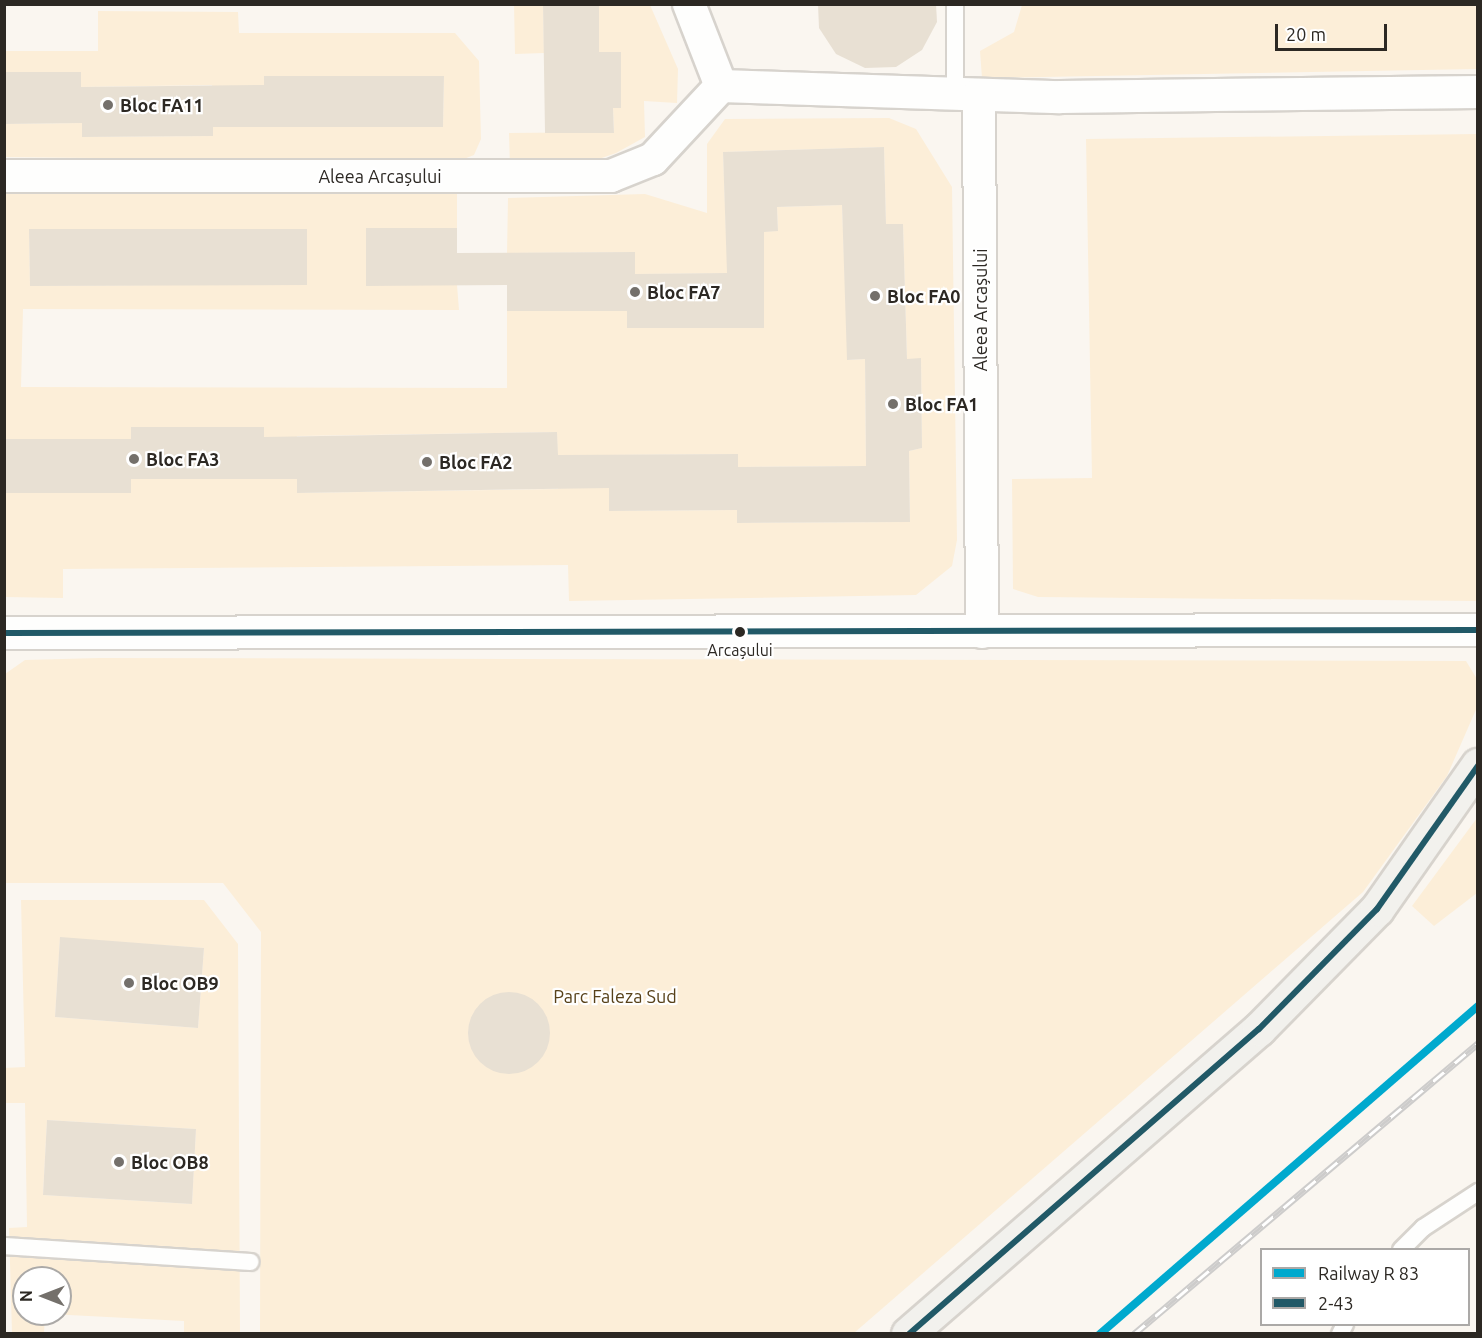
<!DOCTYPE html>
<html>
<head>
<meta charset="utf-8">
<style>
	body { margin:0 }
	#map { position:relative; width:1482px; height:1338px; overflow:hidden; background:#faf6f0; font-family:Ubuntu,sans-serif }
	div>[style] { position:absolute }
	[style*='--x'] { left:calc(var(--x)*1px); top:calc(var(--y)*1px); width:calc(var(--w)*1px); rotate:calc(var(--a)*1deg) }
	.green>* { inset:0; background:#fceed8 }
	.building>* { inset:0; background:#e8e0d3 }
	.round { border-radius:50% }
	.roads { filter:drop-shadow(2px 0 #d7d3cd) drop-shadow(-2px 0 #d7d3cd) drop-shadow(0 2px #d7d3cd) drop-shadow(0 -2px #d7d3cd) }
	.lane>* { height:16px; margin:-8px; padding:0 8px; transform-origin:8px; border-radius:8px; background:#fefefd }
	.street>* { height:32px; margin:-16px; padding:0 16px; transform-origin:16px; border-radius:16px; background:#fefefd }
	.secondary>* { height:33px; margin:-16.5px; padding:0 16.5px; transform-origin:16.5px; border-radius:16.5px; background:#f2f1ed }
	.rail>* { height:7px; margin-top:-3.5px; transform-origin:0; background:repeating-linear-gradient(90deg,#fff 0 14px,#cdcccb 0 28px); box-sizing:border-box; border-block:2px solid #cdcccb }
	.bus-1>* { height:6px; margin:-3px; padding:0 3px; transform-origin:3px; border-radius:3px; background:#215967 }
	.rail-1>* { height:8px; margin:-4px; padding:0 4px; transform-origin:4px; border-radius:4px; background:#00a9ce }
	.dots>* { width:16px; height:16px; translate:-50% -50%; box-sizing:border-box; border:3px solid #fff; border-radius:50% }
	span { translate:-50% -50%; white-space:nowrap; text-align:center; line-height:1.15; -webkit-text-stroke:4.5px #fff; paint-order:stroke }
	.bus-label { font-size:16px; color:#2c2823 }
	.poi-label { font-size:18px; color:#2c2823; font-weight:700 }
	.left { translate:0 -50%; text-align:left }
	.street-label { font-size:18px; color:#2c2823 }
	.park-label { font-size:18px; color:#574119 }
	.frame { position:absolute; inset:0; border:6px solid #2c2823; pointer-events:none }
	.legend { position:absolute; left:1260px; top:1248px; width:210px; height:78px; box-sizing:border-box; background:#fff; border:2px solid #aba9a7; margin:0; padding:8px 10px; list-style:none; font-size:18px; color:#2c2823 }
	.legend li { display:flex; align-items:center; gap:12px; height:30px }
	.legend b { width:30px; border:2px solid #aba9a7 }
	.north { position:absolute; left:12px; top:1266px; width:60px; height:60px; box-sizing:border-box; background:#fff; border:2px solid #aba9a7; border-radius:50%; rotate:270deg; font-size:16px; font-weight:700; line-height:24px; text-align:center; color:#2c2823 }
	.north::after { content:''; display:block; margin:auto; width:21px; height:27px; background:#74706b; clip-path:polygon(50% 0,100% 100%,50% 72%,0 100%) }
	.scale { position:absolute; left:1275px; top:24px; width:112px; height:27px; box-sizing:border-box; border:3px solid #2c2823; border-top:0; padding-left:8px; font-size:18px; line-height:21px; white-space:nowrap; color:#2c2823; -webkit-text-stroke:4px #fff; paint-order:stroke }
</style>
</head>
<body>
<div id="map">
	<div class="green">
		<div style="clip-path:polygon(514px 5px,543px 5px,544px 53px,515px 54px)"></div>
		<div style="clip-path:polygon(599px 5px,650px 5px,678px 69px,677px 103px,644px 101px,645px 137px,616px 153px,576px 167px,510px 167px,509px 133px,614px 132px,613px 108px,621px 107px,621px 52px,599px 52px)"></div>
		<div style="clip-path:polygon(1022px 5px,1477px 5px,1477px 69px,982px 78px,980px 51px,1014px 32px)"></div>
		<div style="clip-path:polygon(evenodd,98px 11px,238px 12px,239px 33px,455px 33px,479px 61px,481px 139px,474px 155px,456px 162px,5px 157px,5px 124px,82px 123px,83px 137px,213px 136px,212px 85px,81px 87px,81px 72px,5px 72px,5px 51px,98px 51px,98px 11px,264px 76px,444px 77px,443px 126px,264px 126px,264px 76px)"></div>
		<div style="clip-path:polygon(evenodd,889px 118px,916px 129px,952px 187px,957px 540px,952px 566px,916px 595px,569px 601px,568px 565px,63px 569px,63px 598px,5px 597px,5px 493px,130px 493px,131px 479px,264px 478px,264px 428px,131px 427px,131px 439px,5px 439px,5px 191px,457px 194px,457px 228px,366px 228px,366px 285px,457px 285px,459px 310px,23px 309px,21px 387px,507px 388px,507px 311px,627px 311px,627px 328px,763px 328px,763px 273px,635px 274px,635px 252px,507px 253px,508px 198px,645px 194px,707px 213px,707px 144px,725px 119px,889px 118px,884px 147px,886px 224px,903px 224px,907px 359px,921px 359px,922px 448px,909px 451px,910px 522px,737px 523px,737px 510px,610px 511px,609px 455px,738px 454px,738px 467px,866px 466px,865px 359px,848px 360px,842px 205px,777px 207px,778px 231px,726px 233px,723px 152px,884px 147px,889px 118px,29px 229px,161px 229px,162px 285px,30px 286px,29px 229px,889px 118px,215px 229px,307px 229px,307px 285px,215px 285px,215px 229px,889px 118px,557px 432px,558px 489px,297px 493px,297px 436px,557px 432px)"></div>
		<div style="clip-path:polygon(1477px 134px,1477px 601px,1038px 597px,1013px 589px,1012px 479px,1092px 478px,1086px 139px)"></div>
		<div style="clip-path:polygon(99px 658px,1466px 661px,1477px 679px,1478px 705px,1447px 776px,1363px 892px,854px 1333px,260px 1334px,261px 932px,223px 883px,5px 883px,5px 674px,25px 660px)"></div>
		<div style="clip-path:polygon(1477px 818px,1477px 893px,1434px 926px,1412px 906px)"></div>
		<div style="clip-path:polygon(evenodd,21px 900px,204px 900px,238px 944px,240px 1333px,184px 1333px,184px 1321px,50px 1314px,60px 1314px,60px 1278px,24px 1278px,24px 1314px,45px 1314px,44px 1333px,12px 1333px,9px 1228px,27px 1227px,25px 1103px,5px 1103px,4px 1068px,25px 1067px,21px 900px,60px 938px,204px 948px,198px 1028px,55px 1017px,60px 938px,21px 900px,47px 1120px,196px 1129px,192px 1204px,43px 1195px,47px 1120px)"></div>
	</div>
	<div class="building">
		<div style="clip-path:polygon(543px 4px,599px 4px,599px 52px,621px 52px,621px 108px,613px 108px,614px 133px,545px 133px)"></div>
		<div style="clip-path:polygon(818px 4px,936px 4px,937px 22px,922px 50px,896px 67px,865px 68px,836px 54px,819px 28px)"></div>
		<div style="clip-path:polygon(4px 72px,81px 72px,81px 87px,264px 85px,264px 76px,444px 76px,443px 127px,213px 127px,213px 136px,82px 137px,82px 123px,4px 124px)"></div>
		<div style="clip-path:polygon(884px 147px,886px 224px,903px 224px,907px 359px,921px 358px,922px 448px,909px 451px,910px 522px,737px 523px,737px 510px,609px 511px,609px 488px,297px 493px,297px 479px,131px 479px,131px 493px,4px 493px,4px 439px,131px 439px,131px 427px,264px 427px,264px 437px,557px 432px,558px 455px,738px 454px,738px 467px,866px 466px,865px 359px,847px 360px,842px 205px,777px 207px,778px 231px,764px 232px,764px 328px,627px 328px,627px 311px,507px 311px,507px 285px,366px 286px,366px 228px,457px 228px,457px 253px,635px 252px,635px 274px,727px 273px,723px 152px)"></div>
		<div style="clip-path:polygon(29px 229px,307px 229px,307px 285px,30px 286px)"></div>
		<div style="clip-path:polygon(60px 937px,204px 948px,198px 1028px,55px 1017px)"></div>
		<div class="round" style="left:468px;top:992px;width:82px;height:82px"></div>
		<div style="clip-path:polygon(47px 1120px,196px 1129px,192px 1204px,43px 1195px)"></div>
	</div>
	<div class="roads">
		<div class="lane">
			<div style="--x:955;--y:4;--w:90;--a:90"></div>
			<div style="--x:4;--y:1246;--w:247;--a:3.7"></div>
			<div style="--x:1401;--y:1250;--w:31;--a:-45"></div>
			<div style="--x:1423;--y:1228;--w:66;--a:-33.2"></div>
			<div style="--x:1340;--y:1334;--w:11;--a:-63"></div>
		</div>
		<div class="street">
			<div style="--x:689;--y:4;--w:88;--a:68.7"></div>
			<div style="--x:721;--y:86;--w:339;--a:1.9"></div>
			<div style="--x:1060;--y:97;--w:418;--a:-0.7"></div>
			<div style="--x:979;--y:95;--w:537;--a:89.68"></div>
			<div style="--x:4;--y:176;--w:607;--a:0"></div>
			<div style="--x:611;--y:176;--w:45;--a:-22"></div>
			<div style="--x:653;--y:159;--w:100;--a:-47"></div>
			<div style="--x:4;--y:633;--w:1474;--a:-0.12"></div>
		</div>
		<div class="secondary">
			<div style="--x:908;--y:1334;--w:465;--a:-41"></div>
			<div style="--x:1259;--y:1029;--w:168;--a:-45.5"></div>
			<div style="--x:1377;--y:909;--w:176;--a:-55"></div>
		</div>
	</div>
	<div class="rail">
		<div style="--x:1134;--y:1334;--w:451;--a:-40.2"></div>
	</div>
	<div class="bus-1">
		<div style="--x:4;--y:633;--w:1474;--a:-0.12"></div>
		<div style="--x:909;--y:1334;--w:464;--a:-41.1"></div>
		<div style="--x:1259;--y:1029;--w:168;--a:-45.5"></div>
		<div style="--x:1377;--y:909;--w:175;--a:-54.8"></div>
	</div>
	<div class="rail-1">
		<div style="--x:1100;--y:1334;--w:500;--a:-40.95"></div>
	</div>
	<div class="dots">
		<div style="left:108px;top:105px;background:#74706b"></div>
		<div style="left:635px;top:292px;background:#74706b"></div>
		<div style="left:875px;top:296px;background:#74706b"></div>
		<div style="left:893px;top:404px;background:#74706b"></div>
		<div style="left:134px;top:459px;background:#74706b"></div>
		<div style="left:427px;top:462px;background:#74706b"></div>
		<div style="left:740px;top:632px;background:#2c2823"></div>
		<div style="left:129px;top:983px;background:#74706b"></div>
		<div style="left:119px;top:1162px;background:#74706b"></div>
	</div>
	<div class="bus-label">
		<span style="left:740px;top:650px">Arcașului</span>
	</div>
	<div class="poi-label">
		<span class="left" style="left:120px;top:105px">Bloc FA11</span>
		<span class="left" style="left:647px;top:292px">Bloc FA7</span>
		<span class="left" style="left:887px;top:296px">Bloc FA0</span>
		<span class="left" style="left:905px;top:404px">Bloc FA1</span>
		<span class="left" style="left:146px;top:459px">Bloc FA3</span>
		<span class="left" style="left:439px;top:462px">Bloc FA2</span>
		<span class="left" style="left:141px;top:983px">Bloc OB9</span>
		<span class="left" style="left:131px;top:1162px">Bloc OB8</span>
	</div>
	<div class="street-label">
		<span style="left:380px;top:176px">Aleea Arcașului</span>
		<span style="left:980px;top:310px;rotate:-90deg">Aleea Arcașului</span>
	</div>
	<div class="park-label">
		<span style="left:615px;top:996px">Parc Faleza Sud</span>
	</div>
	<div class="frame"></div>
	<ul class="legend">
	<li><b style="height:8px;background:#00a9ce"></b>Railway R 83</li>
	<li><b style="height:8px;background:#215967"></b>2-43</li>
	</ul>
	<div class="north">N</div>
	<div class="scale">20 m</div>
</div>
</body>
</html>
